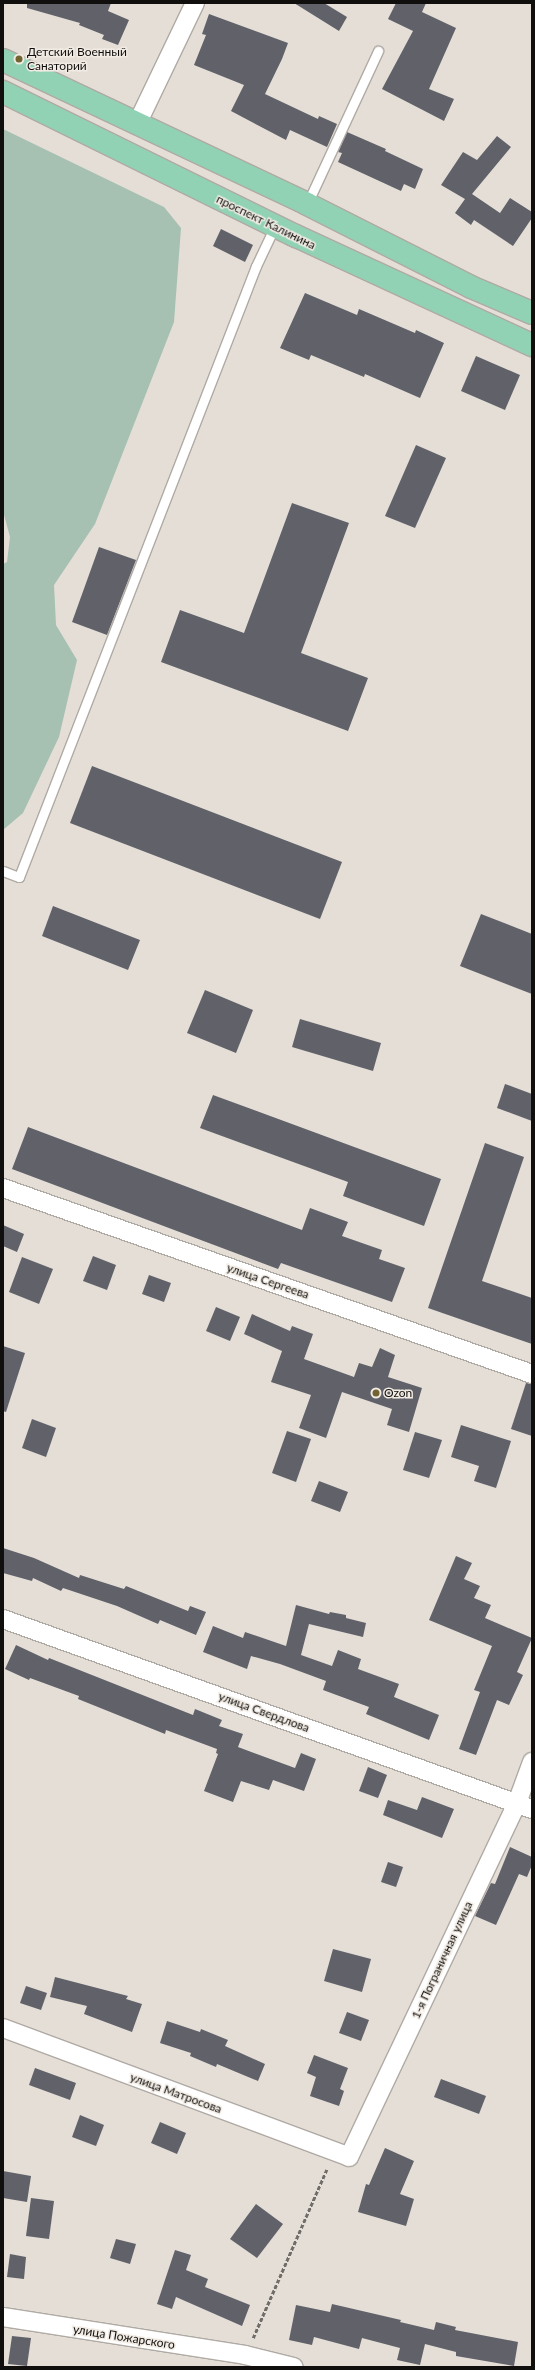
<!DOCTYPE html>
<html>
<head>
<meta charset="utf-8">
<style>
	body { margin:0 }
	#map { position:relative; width:535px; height:2370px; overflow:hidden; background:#e4ded7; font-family:Lato,sans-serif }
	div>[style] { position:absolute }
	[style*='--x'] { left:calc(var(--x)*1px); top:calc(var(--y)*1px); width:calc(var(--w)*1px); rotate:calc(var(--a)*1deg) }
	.green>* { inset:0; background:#a6c0b2 }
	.building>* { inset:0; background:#616269 }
	.path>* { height:2.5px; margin-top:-1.25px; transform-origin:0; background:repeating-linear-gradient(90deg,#706c68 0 4px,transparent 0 6px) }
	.roads { filter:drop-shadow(1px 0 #b0aaa4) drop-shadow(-1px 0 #b0aaa4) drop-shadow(0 1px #b0aaa4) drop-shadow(0 -1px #b0aaa4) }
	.lane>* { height:9px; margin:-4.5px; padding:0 4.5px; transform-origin:4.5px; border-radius:4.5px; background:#fff }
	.street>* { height:18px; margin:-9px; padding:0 9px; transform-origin:9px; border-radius:9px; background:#fff }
	.primary>* { height:22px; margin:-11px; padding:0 11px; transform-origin:11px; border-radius:11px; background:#91d2b4 }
	.dots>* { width:11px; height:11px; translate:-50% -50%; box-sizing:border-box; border:2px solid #f1ebe4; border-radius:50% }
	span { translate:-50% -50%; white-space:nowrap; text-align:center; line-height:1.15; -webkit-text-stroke:3px #f1ebe4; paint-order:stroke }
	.poi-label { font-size:12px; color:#110f0d }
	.left { translate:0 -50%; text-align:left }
	.street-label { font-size:12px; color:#110f0d }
	.frame { position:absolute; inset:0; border:4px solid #110f0d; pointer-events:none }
</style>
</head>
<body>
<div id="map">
	<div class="green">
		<div style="clip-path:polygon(3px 129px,164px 207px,181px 228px,174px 322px,95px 524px,54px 585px,56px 625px,77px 660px,59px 737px,23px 813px,3px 830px,3px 564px,7px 562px,10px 537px,3px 511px)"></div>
	</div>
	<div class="building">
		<div style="clip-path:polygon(27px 3px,111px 3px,108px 11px,129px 20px,118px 45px,102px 39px,104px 35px,79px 25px,80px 23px,27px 8px)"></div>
		<div style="clip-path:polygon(294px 3px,324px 3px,347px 17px,339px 31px)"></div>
		<div style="clip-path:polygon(396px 3px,426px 3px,422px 12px,456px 28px,429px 89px,454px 99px,444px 121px,382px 89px,413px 31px,388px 19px)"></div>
		<div style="clip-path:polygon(209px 14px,288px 43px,282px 59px,265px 94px,318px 119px,319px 116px,337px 124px,327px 147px,290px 130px,286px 140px,231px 111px,244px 85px,194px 65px,206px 35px,202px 34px)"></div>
		<div style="clip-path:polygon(347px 132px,386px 149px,385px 151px,423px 169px,415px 189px,404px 184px,401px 191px,338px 162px,342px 153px,338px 152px)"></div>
		<div style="clip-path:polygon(497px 136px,511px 147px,472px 194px,500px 213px,510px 198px,532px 212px,532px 218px,513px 246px,474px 220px,471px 225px,455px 213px,465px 199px,441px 185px,463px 152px,477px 160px)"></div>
		<div style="clip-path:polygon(221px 229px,253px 245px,245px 262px,213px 246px)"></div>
		<div style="clip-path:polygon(305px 293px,357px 315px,359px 309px,415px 333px,416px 330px,444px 343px,420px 398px,365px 374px,364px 377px,311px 355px,309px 360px,280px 348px)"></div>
		<div style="clip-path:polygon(476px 356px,520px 375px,505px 410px,461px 391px)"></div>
		<div style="clip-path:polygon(416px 445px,446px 458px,415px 528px,385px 516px)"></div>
		<div style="clip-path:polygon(292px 503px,349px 523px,301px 653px,368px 678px,348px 731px,161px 662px,180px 610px,244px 633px)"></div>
		<div style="clip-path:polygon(99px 547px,136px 560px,107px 635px,72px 622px)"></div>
		<div style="clip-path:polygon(92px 766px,342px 862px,320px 919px,70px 823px)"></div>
		<div style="clip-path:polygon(53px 906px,140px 940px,128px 970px,42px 936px)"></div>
		<div style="clip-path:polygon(481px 914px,532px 934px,532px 994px,460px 966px)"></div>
		<div style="clip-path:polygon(205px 990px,253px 1010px,236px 1053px,187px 1033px)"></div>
		<div style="clip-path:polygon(300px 1019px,381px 1043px,373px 1071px,292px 1047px)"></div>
		<div style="clip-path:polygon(505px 1084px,532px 1094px,532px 1121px,497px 1108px)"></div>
		<div style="clip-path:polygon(213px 1095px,441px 1179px,424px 1226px,343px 1196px,348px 1182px,200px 1128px)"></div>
		<div style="clip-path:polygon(28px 1127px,302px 1230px,310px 1208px,348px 1222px,342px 1236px,382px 1250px,379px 1259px,405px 1268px,392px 1302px,281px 1263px,278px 1269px,12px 1169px)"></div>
		<div style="clip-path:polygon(485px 1143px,524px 1157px,482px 1281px,532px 1298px,532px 1344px,428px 1308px)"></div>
		<div style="clip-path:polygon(3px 1225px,24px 1234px,17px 1252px,3px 1246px)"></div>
		<div style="clip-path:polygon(93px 1256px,116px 1265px,107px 1290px,83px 1281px)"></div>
		<div style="clip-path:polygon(22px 1257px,53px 1269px,39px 1304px,9px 1292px)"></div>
		<div style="clip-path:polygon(149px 1275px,171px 1283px,164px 1302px,142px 1294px)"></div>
		<div style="clip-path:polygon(216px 1307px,240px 1317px,230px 1341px,206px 1331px)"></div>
		<div style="clip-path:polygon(252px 1314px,290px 1331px,292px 1326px,313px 1334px,304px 1359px,354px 1377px,359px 1363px,372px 1367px,380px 1348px,395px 1355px,388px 1377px,422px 1388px,409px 1432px,387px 1425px,392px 1409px,342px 1392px,326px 1438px,299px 1428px,311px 1395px,271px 1382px,282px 1351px,244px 1334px)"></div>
		<div style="clip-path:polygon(3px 1346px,25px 1353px,6px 1412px,3px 1411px)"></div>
		<div style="clip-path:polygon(526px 1383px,532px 1384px,532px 1436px,511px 1429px)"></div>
		<div style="clip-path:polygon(32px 1419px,56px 1428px,46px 1457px,22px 1448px)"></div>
		<div style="clip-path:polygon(461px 1425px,511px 1441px,496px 1488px,474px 1481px,479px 1466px,451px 1457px)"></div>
		<div style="clip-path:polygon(287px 1431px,311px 1439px,296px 1482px,272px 1473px)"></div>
		<div style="clip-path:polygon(415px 1432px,442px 1440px,429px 1478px,403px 1470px)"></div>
		<div style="clip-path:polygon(319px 1481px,348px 1492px,340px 1512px,311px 1501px)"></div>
		<div style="clip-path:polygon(3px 1548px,34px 1558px,79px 1578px,80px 1575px,124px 1589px,126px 1586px,188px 1611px,190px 1606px,206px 1612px,196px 1635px,160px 1620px,158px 1624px,117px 1606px,63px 1588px,61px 1591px,33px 1578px,32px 1581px,3px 1573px)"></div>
		<div style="clip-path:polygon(456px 1556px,472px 1563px,464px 1579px,480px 1586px,474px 1598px,491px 1605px,485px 1618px,532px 1638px,517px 1672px,523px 1675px,509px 1705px,497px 1700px,476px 1755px,459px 1749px,480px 1692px,474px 1690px,492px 1646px,429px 1620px)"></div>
		<div style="clip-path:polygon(296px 1605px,329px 1614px,330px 1612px,346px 1615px,346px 1618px,366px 1623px,363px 1637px,309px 1624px,301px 1655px,332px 1666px,338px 1650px,361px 1659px,358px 1669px,399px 1684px,394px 1697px,439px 1715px,429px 1740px,366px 1714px,369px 1707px,323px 1690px,326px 1681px,280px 1664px,251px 1656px,247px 1669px,203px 1652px,213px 1626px,243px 1638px,245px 1632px,286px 1646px)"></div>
		<div style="clip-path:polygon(16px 1645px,48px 1660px,49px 1658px,193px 1715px,195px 1709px,222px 1720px,219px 1726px,243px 1734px,238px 1747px,295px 1768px,301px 1753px,316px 1759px,304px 1791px,273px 1780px,269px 1790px,241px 1781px,233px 1802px,204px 1791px,218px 1754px,216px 1753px,217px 1749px,166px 1730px,165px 1734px,78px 1699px,79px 1696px,30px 1678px,29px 1680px,5px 1669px)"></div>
		<div style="clip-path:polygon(368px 1767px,387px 1775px,378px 1798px,359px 1791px)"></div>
		<div style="clip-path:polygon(422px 1797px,454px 1809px,442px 1838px,383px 1815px,388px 1800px,417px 1810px)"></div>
		<div style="clip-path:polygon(510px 1847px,532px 1857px,532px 1865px,527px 1877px,519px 1874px,496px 1925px,475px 1916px,491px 1883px,495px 1884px)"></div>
		<div style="clip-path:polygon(388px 1862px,403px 1867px,396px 1887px,381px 1882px)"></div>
		<div style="clip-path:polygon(333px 1949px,371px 1959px,362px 1992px,324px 1981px)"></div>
		<div style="clip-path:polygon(55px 1977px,128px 1996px,126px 1999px,142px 2004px,132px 2032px,84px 2014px,87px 2006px,50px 1997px)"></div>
		<div style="clip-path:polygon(26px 1986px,47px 1993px,41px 2010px,20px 2003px)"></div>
		<div style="clip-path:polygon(347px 2012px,369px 2020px,361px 2041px,339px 2033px)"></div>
		<div style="clip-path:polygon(167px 2021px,200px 2032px,201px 2029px,228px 2040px,225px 2046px,265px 2064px,258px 2081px,217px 2064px,216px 2067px,190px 2056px,191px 2053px,160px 2043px)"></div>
		<div style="clip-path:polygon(314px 2055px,348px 2068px,340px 2089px,344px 2091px,339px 2106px,310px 2096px,316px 2077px,307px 2073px)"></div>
		<div style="clip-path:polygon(35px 2068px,76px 2083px,70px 2100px,29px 2085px)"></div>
		<div style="clip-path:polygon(441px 2079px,486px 2096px,479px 2114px,434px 2097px)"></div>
		<div style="clip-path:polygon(80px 2115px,104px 2125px,96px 2146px,72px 2137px)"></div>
		<div style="clip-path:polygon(160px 2122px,186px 2133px,177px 2154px,151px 2143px)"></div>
		<div style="clip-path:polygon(385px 2148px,414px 2161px,400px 2194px,414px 2199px,406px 2226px,358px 2212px,366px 2184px,369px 2185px)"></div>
		<div style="clip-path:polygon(3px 2171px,31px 2176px,27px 2202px,3px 2198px)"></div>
		<div style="clip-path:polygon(31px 2198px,54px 2201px,49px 2239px,26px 2236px)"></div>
		<div style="clip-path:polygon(256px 2204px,283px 2224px,257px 2258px,230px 2239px)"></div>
		<div style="clip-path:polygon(116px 2239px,136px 2244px,130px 2264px,110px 2258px)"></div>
		<div style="clip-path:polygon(175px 2250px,191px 2255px,186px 2270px,208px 2279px,205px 2287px,250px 2305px,242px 2326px,176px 2297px,172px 2309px,157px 2304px)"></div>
		<div style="clip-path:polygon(10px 2254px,26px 2257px,24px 2279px,7px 2277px)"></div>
		<div style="clip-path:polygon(332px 2304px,401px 2320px,400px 2322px,434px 2330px,436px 2322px,456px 2327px,455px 2330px,518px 2342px,514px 2366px,456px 2356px,456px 2352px,425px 2344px,420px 2365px,397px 2360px,400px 2348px,362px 2338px,359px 2349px,314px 2337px,312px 2345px,289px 2340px,296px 2305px,330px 2312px)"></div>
		<div style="clip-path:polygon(12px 2336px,31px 2338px,27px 2366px,8px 2364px)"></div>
	</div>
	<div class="path">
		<div style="--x:253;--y:2338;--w:184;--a:-66.4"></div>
	</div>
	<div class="roads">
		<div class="lane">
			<div style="--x:307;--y:204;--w:169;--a:-65.1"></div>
			<div style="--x:3;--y:871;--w:17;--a:21"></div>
			<div style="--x:19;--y:877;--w:655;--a:-68.8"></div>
			<div style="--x:256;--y:266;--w:44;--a:-64.6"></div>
		</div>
		<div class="street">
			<div style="--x:137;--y:124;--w:134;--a:-64.4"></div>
			<div style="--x:3;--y:1188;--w:561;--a:19.37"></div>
			<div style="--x:3;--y:1619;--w:562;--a:19.76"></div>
			<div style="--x:3;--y:2028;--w:369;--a:20.4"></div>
			<div style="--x:349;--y:2157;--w:392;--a:-64.6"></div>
			<div style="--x:517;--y:1803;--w:44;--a:-69.9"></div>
			<div style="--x:3;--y:2317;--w:245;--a:8.9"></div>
			<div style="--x:245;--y:2355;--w:50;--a:13.8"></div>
		</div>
		<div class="primary">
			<div style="--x:3;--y:60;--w:336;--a:25.3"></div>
			<div style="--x:307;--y:204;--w:184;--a:26.8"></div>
			<div style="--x:471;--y:287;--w:66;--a:23.1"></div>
			<div style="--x:3;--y:92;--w:326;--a:26.2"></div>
			<div style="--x:296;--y:236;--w:260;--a:24.8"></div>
		</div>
	</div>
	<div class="dots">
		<div style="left:19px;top:59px;background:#726431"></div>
		<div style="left:376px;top:1393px;background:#726431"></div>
	</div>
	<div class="poi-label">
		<span class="left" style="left:27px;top:59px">Детский Военный<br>Санаторий</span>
		<span class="left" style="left:384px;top:1393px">Ozon</span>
	</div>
	<div class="street-label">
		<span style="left:266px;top:222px;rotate:26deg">проспект Калинина</span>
		<span style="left:268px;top:1281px;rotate:19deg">улица Сергеева</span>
		<span style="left:264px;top:1712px;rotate:20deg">улица Свердлова</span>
		<span style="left:442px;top:1960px;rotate:-65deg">1-я Пограничная улица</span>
		<span style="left:176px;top:2093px;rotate:20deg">улица Матросова</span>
		<span style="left:124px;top:2337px;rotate:9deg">улица Пожарского</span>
	</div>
	<div class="frame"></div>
</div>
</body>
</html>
